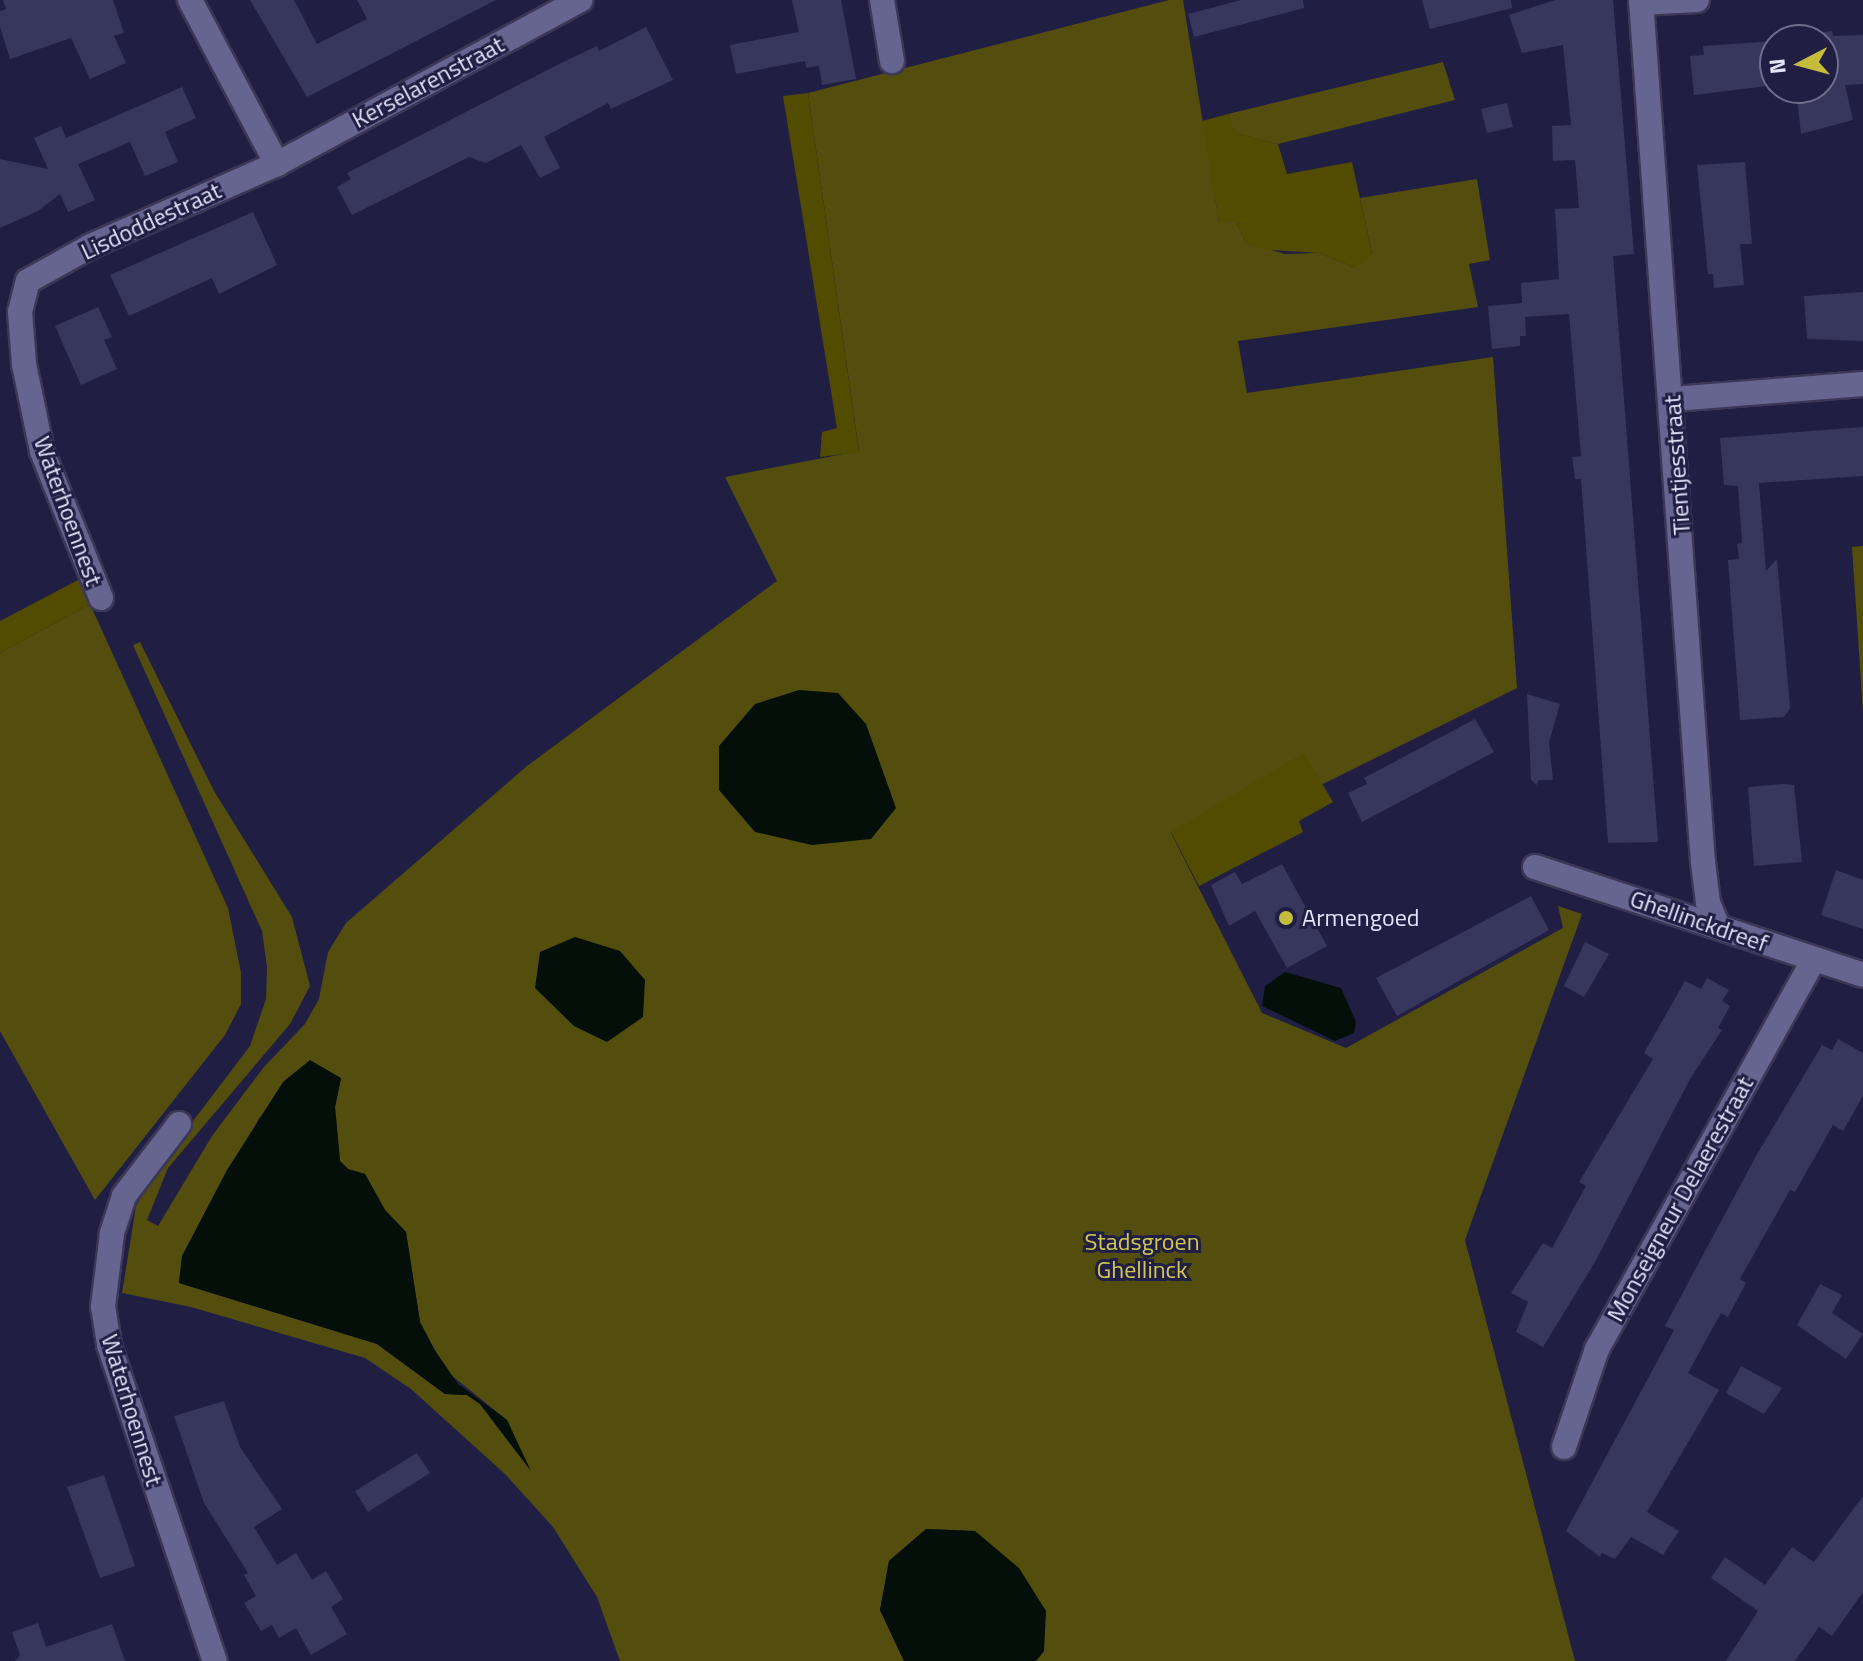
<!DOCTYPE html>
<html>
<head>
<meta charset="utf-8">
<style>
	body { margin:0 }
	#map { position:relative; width:1863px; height:1661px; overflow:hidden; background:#211e43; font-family:"Titillium Web",sans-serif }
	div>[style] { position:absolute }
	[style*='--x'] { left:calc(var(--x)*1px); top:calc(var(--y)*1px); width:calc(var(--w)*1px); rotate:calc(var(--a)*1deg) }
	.green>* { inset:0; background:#534e0d }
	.forest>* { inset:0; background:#524c00 }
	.water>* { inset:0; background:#040f0a }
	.building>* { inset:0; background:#37365c }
	.roads { filter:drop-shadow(2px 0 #3c3757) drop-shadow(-2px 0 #3c3757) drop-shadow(0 2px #3c3757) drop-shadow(0 -2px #3c3757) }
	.minor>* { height:24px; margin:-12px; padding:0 12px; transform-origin:12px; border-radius:12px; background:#666590 }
	.dots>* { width:22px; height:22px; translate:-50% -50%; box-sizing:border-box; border:4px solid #211e43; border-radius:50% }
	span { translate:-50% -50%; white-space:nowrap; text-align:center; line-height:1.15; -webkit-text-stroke:6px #211e43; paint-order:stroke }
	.street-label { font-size:24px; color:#e4e4fd }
	.poi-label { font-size:24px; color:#e4e4fd }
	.left { translate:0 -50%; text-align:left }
	.park-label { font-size:24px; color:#d2c851 }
	.north { position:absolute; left:1759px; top:24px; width:80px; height:80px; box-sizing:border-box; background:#211e43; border:2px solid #6f6d8d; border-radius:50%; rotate:264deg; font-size:22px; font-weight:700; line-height:32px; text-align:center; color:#e4e4fd }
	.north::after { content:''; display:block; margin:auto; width:28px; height:36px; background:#c6bc3c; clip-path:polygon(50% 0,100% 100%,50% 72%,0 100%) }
</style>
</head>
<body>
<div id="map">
	<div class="green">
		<div style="clip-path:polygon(evenodd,1169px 0,1183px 0,1219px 222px,1236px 222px,1246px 243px,1285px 254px,1319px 253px,1353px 267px,1372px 253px,1360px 198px,1477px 179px,1490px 260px,1469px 264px,1478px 307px,1238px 341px,1247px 393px,1493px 357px,1517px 688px,1321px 785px,1304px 754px,1171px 833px,1262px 1013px,1346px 1048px,1563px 928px,1558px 906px,1582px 914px,1465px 1240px,1575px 1661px,1036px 1661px,1044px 1651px,975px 1531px,926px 1529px,889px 1561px,880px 1610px,904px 1661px,620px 1661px,597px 1597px,553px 1527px,505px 1474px,411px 1389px,365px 1358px,191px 1307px,122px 1293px,136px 1206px,162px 1162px,250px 1046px,266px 999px,267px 967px,262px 931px,133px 645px,140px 642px,214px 791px,292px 917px,310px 986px,290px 1024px,168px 1168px,147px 1220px,158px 1226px,212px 1136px,264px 1067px,305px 1024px,319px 999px,328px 952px,346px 923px,527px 766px,777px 581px,725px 477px,859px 451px,808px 93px,1169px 0,341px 1078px,335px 1107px,340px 1161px,348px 1169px,365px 1174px,385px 1210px,406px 1232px,420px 1322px,446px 1371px,507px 1420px,528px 1467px,480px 1404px,467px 1395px,445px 1394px,377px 1344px,179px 1283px,182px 1256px,260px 1117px,341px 1078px)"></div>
		<div style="clip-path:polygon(1443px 62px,1455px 100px,1278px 144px,1234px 133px,1228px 114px)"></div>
		<div style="clip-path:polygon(1863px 546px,1863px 713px,1852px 547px)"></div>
		<div style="clip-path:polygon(90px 604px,228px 908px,241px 973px,241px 1004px,225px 1035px,95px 1200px,0 1031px,0 653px)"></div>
	</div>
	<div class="forest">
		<div style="clip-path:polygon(808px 93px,859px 452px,820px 457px,822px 432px,837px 428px,783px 96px)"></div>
		<div style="clip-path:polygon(1228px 114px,1235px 133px,1278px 144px,1287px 174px,1352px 162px,1372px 253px,1366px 261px,1353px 267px,1319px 253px,1268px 250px,1246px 243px,1236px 222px,1219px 222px,1202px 121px)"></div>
		<div style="clip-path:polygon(80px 579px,90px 604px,0 653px,0 621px)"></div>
		<div style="clip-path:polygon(1304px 753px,1333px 802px,1299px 821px,1303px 832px,1199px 886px,1171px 832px)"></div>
	</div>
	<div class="water">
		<div style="clip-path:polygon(799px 690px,838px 693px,866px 724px,896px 808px,871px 839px,812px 845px,755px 832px,719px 790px,719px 746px,755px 704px)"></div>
		<div style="clip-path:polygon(575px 937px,620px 951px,645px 980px,643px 1017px,607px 1042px,574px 1026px,535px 988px,540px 952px)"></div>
		<div style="clip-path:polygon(1285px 972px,1341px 988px,1356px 1022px,1354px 1033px,1335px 1041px,1262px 1006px,1265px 986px)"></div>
		<div style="clip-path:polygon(310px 1060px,341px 1078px,335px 1107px,340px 1161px,348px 1169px,365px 1174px,385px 1210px,406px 1232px,420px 1322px,434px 1349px,458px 1384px,507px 1420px,531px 1471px,480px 1404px,467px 1395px,445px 1394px,377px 1344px,179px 1283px,182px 1256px,227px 1170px,283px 1082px)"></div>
		<div style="clip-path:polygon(926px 1529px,975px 1531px,1019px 1568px,1046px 1611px,1044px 1651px,1036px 1661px,904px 1661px,880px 1610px,889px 1561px)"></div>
	</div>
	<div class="building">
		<div style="clip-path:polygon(3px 0,113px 0,124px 33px,114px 36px,126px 63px,90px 79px,71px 38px,10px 59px,0 27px,0 11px,6px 9px)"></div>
		<div style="clip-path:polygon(250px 0,294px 0,317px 44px,367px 19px,357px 0,496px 0,307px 97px)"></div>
		<div style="clip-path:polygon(792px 0,841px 0,856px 79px,822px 85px,819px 66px,806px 68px,805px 61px,736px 74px,730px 45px,799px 32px)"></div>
		<div style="clip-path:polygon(1241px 0,1303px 0,1304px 8px,1194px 37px,1188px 14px)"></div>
		<div style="clip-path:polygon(1422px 0,1511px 0,1512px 8px,1430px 29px)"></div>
		<div style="clip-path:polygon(1555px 0,1613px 0,1634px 254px,1613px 256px,1658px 842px,1608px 843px,1581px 479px,1575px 479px,1572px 457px,1581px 456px,1569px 314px,1525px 317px,1526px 336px,1520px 336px,1520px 346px,1492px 349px,1488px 306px,1522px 303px,1521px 283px,1559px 279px,1555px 209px,1579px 208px,1575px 160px,1553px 161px,1552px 126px,1571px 125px,1563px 45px,1522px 53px,1509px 15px)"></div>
		<div style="clip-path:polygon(646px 27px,673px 80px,611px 109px,608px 103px,544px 137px,560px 168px,540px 178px,521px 145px,486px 163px,469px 157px,352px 215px,337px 187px,351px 179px,347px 173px,559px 64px,597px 46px,599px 51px)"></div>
		<div style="clip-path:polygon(1832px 31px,1833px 36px,1863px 35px,1863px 84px,1845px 85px,1853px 120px,1801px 134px,1796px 88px,1823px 88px,1823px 32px)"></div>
		<div style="clip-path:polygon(1775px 41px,1775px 85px,1694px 95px,1690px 56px,1704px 55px,1703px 46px)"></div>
		<div style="clip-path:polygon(182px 87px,196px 118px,165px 132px,178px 162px,145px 176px,130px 142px,78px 164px,95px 200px,68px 212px,60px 194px,38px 211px,0 228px,0 159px,48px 169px,34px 138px,61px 126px,66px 138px)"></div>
		<div style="clip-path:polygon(1507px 103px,1513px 127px,1487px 133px,1481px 109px)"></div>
		<div style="clip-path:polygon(1745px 162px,1752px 244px,1740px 244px,1744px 285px,1714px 288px,1713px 274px,1708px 274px,1697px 165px)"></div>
		<div style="clip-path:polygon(253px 212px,277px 265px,219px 294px,212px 278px,129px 316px,110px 275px)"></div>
		<div style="clip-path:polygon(1863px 292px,1863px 341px,1807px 339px,1804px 296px)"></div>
		<div style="clip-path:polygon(98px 307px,112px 337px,104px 340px,117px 369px,81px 385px,55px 326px)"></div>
		<div style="clip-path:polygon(1863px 427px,1863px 476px,1759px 483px,1766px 571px,1777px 559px,1790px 708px,1784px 717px,1740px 720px,1728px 560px,1739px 559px,1737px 544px,1742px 543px,1738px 486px,1724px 485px,1720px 438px)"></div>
		<div style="clip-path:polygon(1527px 694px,1560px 704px,1549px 742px,1553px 780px,1539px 780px,1537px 785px,1531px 780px)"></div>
		<div style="clip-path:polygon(1475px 719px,1494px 752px,1362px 822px,1348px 793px,1367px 784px,1364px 778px)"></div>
		<div style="clip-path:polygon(1783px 784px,1794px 785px,1802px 862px,1754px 866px,1748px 787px)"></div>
		<div style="clip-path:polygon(1282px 864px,1327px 946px,1287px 968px,1255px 911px,1229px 926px,1211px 885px,1235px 872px,1242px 884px)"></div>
		<div style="clip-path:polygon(1836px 870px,1863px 880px,1863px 929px,1821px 915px)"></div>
		<div style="clip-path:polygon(1531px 896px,1549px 930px,1397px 1016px,1376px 978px)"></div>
		<div style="clip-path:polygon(1585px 942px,1609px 954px,1584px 997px,1564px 986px)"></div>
		<div style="clip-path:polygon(1707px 978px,1729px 990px,1722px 1001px,1730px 1006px,1718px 1028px,1722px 1030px,1690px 1079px,1595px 1262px,1543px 1347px,1516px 1332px,1528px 1302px,1511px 1293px,1543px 1243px,1552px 1248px,1586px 1186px,1579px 1182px,1653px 1059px,1644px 1053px,1685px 981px,1701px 989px)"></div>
		<div style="clip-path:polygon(1838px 1039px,1863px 1053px,1863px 1096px,1843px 1131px,1833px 1125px,1795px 1192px,1790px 1190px,1740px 1279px,1746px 1283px,1728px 1317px,1721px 1313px,1688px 1373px,1719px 1390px,1647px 1512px,1679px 1531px,1663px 1555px,1631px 1537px,1615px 1559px,1602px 1553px,1600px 1557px,1566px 1531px,1674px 1330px,1665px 1326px,1756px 1156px,1822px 1045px,1832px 1050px)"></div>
		<div style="clip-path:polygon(1820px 1284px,1842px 1295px,1832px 1313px,1863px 1334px,1846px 1359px,1797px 1325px)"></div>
		<div style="clip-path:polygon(1741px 1366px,1782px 1388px,1764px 1414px,1726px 1393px)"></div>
		<div style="clip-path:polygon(224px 1401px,240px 1447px,282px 1509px,254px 1527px,277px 1565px,296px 1553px,312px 1580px,326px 1571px,343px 1599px,331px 1607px,347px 1634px,311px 1655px,296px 1628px,279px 1638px,272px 1625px,261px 1631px,244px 1603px,256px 1596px,244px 1575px,248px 1573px,204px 1503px,174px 1416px)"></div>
		<div style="clip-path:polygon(417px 1453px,430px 1473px,368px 1512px,355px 1491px)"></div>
		<div style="clip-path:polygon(104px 1475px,135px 1566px,100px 1578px,67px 1487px)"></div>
		<div style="clip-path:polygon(1863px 1496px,1863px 1592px,1832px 1636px,1819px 1627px,1795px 1661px,1726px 1661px,1758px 1611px,1711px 1578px,1725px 1557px,1765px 1585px,1792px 1547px,1814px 1562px)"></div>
		<div style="clip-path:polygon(38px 1623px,46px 1647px,112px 1624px,125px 1661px,15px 1661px,20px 1655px,12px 1632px)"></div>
	</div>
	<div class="roads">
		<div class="minor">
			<div style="--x:190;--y:0;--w:186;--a:62.1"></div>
			<div style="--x:882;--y:0;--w:62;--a:80.7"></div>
			<div style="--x:1641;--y:0;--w:864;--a:85.89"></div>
			<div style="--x:1703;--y:862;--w:41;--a:83"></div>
			<div style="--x:1708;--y:903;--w:26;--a:67"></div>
			<div style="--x:1641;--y:3;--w:56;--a:-3.1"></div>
			<div style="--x:1673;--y:399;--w:191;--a:-4.5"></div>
			<div style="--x:101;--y:598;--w:158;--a:-111.9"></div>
			<div style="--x:42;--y:451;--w:89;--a:-101.7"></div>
			<div style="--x:24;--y:364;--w:52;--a:-94.4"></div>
			<div style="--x:20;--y:312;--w:32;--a:-76"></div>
			<div style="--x:28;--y:281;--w:72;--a:-29.1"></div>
			<div style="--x:91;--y:246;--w:203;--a:-23.8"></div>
			<div style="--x:277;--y:164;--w:345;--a:-28.4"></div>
			<div style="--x:1535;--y:867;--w:345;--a:18.2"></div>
			<div style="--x:179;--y:1124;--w:91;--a:127.4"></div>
			<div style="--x:124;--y:1196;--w:40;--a:108"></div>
			<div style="--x:112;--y:1234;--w:73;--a:97.1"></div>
			<div style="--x:103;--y:1306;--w:39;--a:81"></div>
			<div style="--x:109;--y:1345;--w:333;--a:71.5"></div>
			<div style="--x:1564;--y:1447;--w:103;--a:-71.4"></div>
			<div style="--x:1597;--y:1349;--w:446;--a:-60.9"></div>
		</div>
	</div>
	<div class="dots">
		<div style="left:1286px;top:918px;background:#c6bc3c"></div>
	</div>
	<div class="street-label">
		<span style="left:428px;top:82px;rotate:-28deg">Kerselarenstraat</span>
		<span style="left:151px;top:221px;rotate:-25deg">Lisdoddestraat</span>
		<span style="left:1677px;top:465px;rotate:-94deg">Tientjesstraat</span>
		<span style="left:68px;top:511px;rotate:70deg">Waterhoennest</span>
		<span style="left:1699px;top:921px;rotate:19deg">Ghellinckdreef</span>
		<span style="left:1680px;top:1199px;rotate:-61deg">Monseigneur Delaerestraat</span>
		<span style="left:132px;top:1410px;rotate:73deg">Waterhoennest</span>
	</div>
	<div class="poi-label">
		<span class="left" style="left:1302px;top:918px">Armengoed</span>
	</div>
	<div class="park-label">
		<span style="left:1142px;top:1256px">Stadsgroen<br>Ghellinck</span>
	</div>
	<div class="north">N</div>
</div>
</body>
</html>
